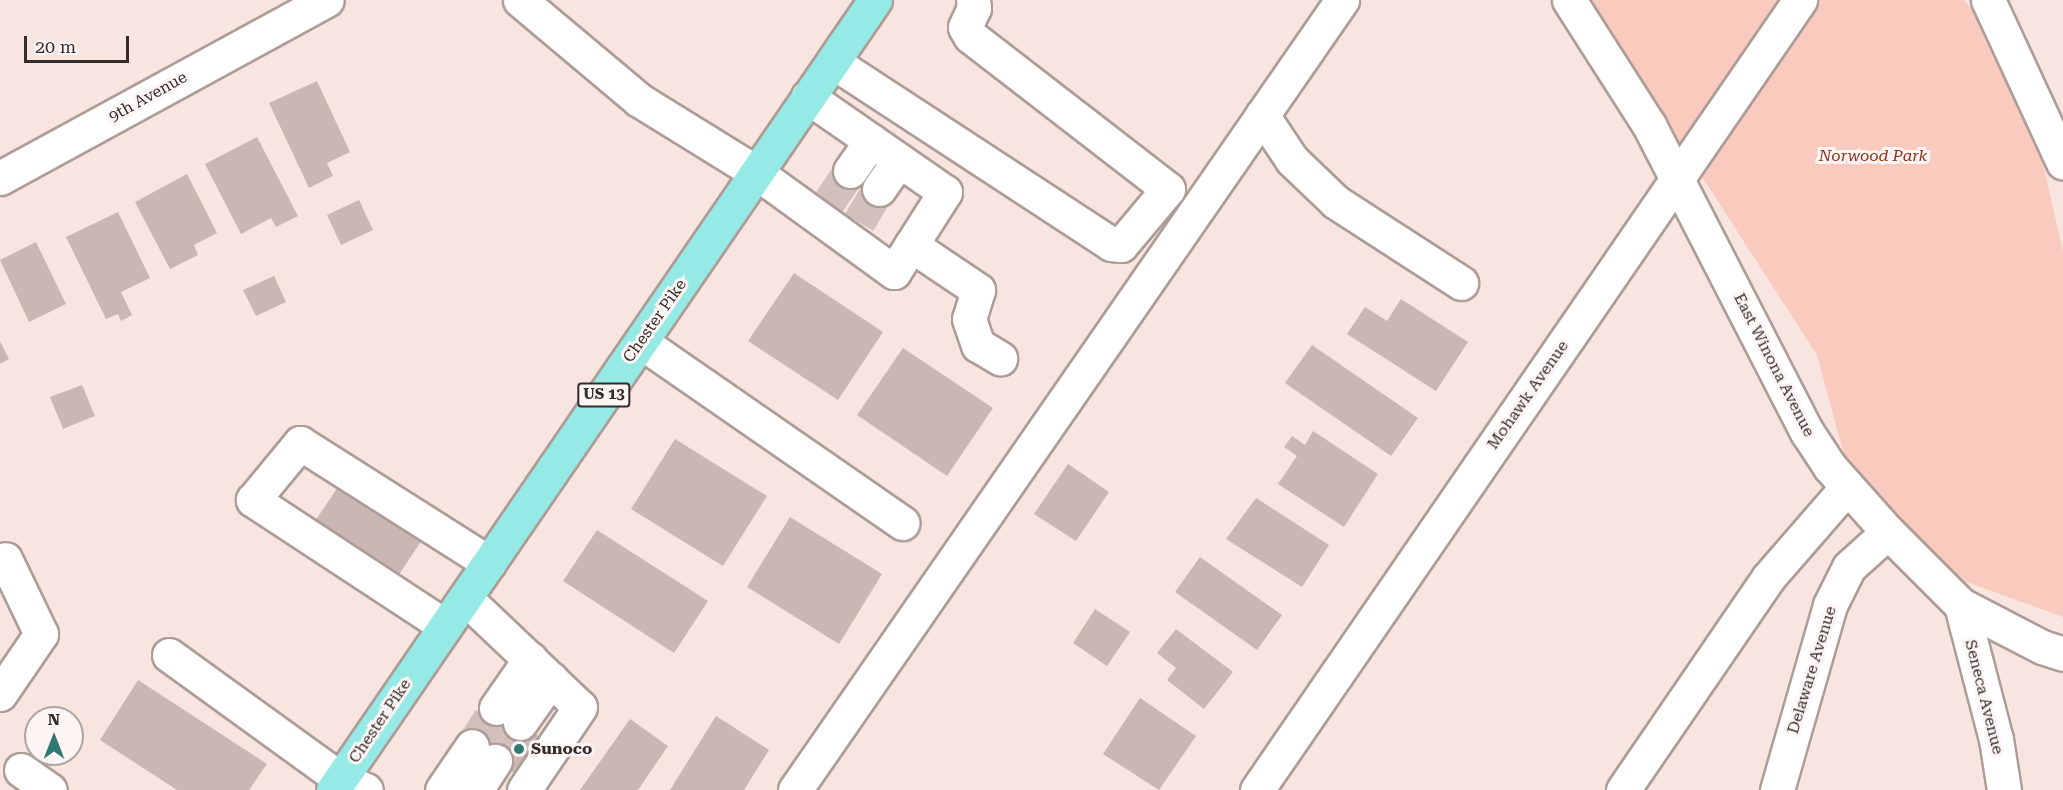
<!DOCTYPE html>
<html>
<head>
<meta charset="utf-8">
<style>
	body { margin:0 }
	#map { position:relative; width:2063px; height:790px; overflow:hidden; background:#f8e5e0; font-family:"Roboto Serif",serif }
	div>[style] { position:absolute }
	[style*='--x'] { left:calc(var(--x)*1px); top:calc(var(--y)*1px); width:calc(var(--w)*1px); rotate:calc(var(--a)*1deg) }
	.green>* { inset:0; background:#f9cabe }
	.building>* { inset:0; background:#cab7b3 }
	.minor-tunnel>* { height:33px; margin-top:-16.5px; transform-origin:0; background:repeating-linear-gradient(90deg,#d1c0bc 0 33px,transparent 0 49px) }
	.roads { filter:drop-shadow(2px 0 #ad9c97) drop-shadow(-2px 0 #ad9c97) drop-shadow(0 2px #ad9c97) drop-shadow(0 -2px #ad9c97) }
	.minor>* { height:33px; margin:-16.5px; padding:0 16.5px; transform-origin:16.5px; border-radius:16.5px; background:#fff }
	.major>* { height:33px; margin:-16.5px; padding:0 16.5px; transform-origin:16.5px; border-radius:16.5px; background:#95eae6 }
	.dots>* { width:16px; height:16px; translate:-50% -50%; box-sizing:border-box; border:3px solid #fdf5f3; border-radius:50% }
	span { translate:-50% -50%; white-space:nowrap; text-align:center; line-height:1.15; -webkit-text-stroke:6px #fdf5f3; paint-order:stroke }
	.shield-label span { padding:2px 4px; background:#fdf5f3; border:2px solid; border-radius:4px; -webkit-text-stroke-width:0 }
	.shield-label { font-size:15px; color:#332c2a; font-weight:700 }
	.street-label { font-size:16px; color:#332c2a }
	.park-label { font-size:16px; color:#8a301c; font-style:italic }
	.poi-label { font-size:16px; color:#332c2a; font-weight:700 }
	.left { translate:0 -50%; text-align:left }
	.north { position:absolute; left:24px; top:706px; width:60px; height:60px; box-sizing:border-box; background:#fdf5f3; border:2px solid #aca5a3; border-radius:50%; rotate:0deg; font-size:16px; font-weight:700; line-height:24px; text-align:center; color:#332c2a }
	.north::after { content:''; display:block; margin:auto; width:21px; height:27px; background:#317975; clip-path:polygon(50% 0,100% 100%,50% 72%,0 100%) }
	.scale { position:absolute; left:24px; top:36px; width:105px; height:27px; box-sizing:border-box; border:3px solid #332c2a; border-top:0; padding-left:8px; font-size:18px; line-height:21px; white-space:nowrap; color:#332c2a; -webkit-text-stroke:4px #fdf5f3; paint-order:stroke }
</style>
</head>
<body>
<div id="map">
	<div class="green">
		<div style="clip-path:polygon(1588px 0,1964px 0,1990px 32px,2043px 164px,2063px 252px,2063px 617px,1920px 565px,1855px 495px,1817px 355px)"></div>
	</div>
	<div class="building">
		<div style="clip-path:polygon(317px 81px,350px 152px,327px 163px,333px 176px,309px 188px,269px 103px)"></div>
		<div style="clip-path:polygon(257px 137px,298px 216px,276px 227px,271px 218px,241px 234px,205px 164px)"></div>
		<div style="clip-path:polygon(187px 174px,217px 233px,194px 245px,198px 255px,170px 269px,135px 202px)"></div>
		<div style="clip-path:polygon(359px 200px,373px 230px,341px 245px,327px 215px)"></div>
		<div style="clip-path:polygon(118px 212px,150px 278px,121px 292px,132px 315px,121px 321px,118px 314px,106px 319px,66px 237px)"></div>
		<div style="clip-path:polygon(36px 242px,66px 304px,29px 322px,0 260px)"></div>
		<div style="clip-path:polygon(794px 273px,883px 332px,838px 400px,748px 341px)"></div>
		<div style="clip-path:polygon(274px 276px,286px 302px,256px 316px,243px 290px)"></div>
		<div style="clip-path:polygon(1401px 299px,1468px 342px,1436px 391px,1347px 334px,1365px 307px,1387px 321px)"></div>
		<div style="clip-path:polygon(0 341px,9px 359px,0 364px)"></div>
		<div style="clip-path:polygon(1312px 345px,1418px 418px,1391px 456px,1285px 383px)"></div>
		<div style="clip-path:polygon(903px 348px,993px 408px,947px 476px,857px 415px)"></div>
		<div style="clip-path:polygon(82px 385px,95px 416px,63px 429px,50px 397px)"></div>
		<div style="clip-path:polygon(1313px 431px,1378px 474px,1344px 527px,1278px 484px,1297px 456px,1284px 447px,1292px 436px,1305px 445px)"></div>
		<div style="clip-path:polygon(675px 439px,767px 496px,723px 566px,631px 509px)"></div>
		<div style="clip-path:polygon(1068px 464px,1109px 492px,1076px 541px,1034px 514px)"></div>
		<div style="clip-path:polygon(342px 481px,424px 537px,394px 582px,311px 527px)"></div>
		<div style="clip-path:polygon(1256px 498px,1329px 545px,1302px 587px,1226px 539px)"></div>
		<div style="clip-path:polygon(790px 517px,882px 574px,839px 644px,747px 587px)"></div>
		<div style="clip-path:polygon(597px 530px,708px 601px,674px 653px,563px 581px)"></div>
		<div style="clip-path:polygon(1200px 557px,1282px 615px,1257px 650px,1175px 592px)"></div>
		<div style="clip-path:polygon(1095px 609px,1130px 632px,1107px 666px,1073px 643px)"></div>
		<div style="clip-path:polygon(1176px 629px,1233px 672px,1204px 709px,1167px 680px,1176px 668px,1157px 653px)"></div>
		<div style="clip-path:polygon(138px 680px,267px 764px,249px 790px,177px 790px,100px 740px)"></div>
		<div style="clip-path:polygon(1140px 698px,1196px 736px,1159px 790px,1103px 754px)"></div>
		<div style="clip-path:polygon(489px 704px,550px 743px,525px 780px,465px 742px)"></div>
		<div style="clip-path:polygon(716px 716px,769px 750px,744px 790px,670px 790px)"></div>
		<div style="clip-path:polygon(630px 719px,668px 746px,638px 790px,580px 790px)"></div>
	</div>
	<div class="minor-tunnel">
		<div style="--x:829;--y:202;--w:37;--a:-56"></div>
		<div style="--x:859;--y:222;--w:39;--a:-59"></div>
		<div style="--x:472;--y:746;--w:45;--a:-57.7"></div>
		<div style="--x:495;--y:761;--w:45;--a:-56.7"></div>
	</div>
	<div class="roads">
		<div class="minor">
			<div style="--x:520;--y:0;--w:155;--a:40"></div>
			<div style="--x:639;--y:100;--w:139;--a:31.7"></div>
			<div style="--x:757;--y:173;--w:169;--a:35.9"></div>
			<div style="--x:894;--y:272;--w:95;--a:-57.5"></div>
			<div style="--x:945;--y:192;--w:167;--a:-145.3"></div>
			<div style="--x:1569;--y:0;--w:148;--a:57.4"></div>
			<div style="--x:1649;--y:125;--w:345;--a:62.8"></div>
			<div style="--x:1807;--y:432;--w:42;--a:56.7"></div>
			<div style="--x:1830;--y:467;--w:87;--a:48.3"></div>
			<div style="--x:1888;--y:532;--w:103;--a:45"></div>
			<div style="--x:1961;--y:605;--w:91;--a:27.4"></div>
			<div style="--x:2042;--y:647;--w:22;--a:18"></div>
			<div style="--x:1988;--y:0;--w:179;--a:65.2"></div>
			<div style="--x:833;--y:62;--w:332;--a:33.2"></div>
			<div style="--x:1111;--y:244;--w:10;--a:6"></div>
			<div style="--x:1121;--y:245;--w:73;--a:-50"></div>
			<div style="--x:1168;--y:189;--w:250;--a:-142.3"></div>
			<div style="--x:970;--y:36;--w:10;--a:-119"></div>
			<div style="--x:965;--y:27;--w:21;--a:-65"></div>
			<div style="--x:974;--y:8;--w:8;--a:-97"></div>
			<div style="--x:1262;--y:115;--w:54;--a:56.3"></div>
			<div style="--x:1292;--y:160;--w:61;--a:43.7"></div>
			<div style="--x:1336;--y:202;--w:149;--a:32.9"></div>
			<div style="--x:850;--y:171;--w:37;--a:-55"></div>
			<div style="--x:0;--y:178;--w:372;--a:-28.6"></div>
			<div style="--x:879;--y:189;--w:35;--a:-55"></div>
			<div style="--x:911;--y:245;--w:81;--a:33.9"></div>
			<div style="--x:978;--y:290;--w:30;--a:107"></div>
			<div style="--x:969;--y:319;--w:28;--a:71"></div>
			<div style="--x:978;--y:345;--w:26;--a:31"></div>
			<div style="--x:641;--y:342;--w:318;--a:34.7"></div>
			<div style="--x:465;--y:598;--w:158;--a:43.5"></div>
			<div style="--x:580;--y:707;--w:100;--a:124"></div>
			<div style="--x:1961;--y:605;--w:138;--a:75.4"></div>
			<div style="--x:1996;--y:739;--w:52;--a:81.1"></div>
			<div style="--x:445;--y:626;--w:230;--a:-146.7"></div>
			<div style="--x:253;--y:500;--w:74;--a:-50.5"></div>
			<div style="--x:300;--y:443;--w:224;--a:32.4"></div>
			<div style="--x:169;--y:655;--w:211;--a:35.9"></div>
			<div style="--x:340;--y:779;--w:28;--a:23"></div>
			<div style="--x:0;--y:694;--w:73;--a:-55.7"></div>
			<div style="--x:41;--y:634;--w:83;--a:-115.6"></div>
			<div style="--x:496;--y:708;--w:60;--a:-55.2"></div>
			<div style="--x:520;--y:723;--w:54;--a:-54.8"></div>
			<div style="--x:21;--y:770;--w:35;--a:35"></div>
			<div style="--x:442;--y:790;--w:53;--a:-55.7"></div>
			<div style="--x:476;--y:790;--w:35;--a:-57"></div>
			<div style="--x:795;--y:790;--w:961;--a:-55.3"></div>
			<div style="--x:1257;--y:790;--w:959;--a:-55.5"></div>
			<div style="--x:1623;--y:790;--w:257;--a:-55.6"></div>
			<div style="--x:1768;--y:578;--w:121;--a:-49"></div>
			<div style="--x:1777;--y:790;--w:192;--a:-74"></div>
			<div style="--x:1830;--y:605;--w:42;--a:-63.4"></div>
			<div style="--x:1849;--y:567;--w:52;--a:-41.9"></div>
		</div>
		<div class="major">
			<div style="--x:333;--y:790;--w:958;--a:-55.55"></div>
		</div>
	</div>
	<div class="dots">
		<div style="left:519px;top:749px;background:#317975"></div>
	</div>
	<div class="shield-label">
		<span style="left:604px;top:395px">US 13</span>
	</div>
	<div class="street-label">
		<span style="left:148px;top:97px;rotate:-29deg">9th Avenue</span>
		<span style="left:655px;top:321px;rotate:-55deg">Chester Pike</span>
		<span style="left:1774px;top:365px;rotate:63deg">East Winona Avenue</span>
		<span style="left:1528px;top:395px;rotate:-55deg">Mohawk Avenue</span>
		<span style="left:1812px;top:670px;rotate:-73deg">Delaware Avenue</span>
		<span style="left:1984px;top:697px;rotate:76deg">Seneca Avenue</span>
		<span style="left:380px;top:721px;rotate:-56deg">Chester Pike</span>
	</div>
	<div class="park-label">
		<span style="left:1873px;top:156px">Norwood Park</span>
	</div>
	<div class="poi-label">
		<span class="left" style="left:531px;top:749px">Sunoco</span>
	</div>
	<div class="north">N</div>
	<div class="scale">20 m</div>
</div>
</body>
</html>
